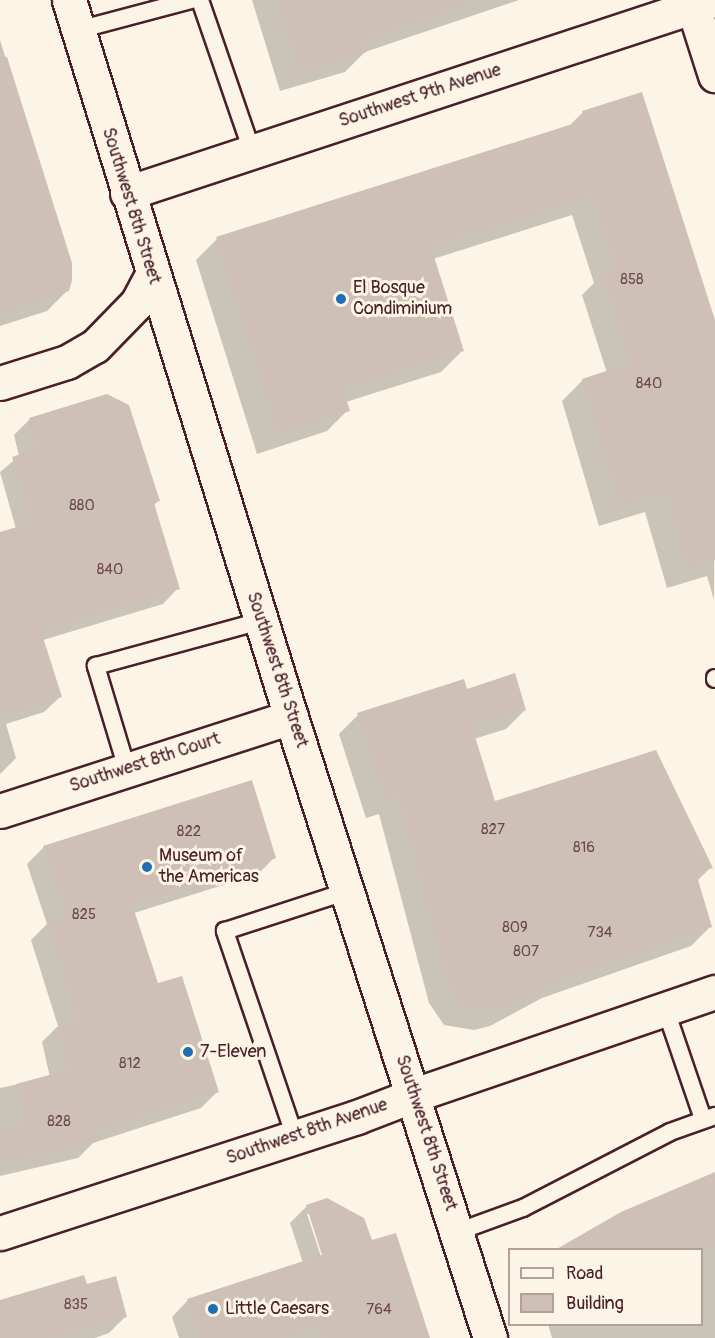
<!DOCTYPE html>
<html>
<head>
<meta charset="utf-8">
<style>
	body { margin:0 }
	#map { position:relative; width:715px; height:1338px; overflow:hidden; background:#fcf5e5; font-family:Pangolin,sans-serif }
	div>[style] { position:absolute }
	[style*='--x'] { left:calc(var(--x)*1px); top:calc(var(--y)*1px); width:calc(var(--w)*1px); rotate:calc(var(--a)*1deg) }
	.shadow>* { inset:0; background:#0003 }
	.building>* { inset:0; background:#cfc0b7 }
	.roads { filter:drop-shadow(2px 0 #4a1f2b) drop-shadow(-2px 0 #4a1f2b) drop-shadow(0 2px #4a1f2b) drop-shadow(0 -2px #4a1f2b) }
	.lane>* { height:16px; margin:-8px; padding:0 8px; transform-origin:8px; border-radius:8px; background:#fcf5e5 }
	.street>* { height:33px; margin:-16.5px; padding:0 16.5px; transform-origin:16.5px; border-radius:16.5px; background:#fcf5e5 }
	.secondary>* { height:33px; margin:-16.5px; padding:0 16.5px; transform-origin:16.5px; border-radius:16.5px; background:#fcf5e5 }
	.primary>* { height:33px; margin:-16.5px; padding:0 16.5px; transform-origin:16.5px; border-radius:16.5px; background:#fcf5e5 }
	.dots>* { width:16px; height:16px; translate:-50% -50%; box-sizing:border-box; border:3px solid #fcf5e5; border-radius:50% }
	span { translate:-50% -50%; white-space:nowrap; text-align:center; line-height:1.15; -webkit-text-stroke:6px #fcf5e5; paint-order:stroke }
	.number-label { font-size:15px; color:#6b474e }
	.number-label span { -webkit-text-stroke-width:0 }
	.street-label { font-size:18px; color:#4a1f2b }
	.poi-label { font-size:18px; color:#4a1f2b }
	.left { translate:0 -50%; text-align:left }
	.legend { position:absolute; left:508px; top:1248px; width:195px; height:78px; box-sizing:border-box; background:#fcf5e5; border:2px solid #b59f9b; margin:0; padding:8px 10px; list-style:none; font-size:18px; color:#4a1f2b }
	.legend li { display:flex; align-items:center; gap:12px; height:30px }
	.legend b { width:30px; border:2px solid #b59f9b }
</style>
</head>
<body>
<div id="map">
	<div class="shadow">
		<div style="clip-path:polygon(252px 0,519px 0,365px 52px,345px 72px,280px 91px)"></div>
		<div style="clip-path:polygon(0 40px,70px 264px,67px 291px,47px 311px,0 326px)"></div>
		<div style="clip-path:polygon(583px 112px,715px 325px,714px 600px,707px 576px,667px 588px,645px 512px,599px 526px,562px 401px,583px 380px,607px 373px,582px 295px,594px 283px,572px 215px,433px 259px,462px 351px,441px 372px,346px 402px,348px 410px,327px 431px,257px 454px,196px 260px,217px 239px,569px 126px)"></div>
		<div style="clip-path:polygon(30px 419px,159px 500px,153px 506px,178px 588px,163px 604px,43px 640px,60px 697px,44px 712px,6px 724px,16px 758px,0 774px,0 533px,16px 529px,0 472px,19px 456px,14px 435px)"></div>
		<div style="clip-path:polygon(466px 691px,525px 710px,506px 729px,474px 739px,494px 803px,711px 867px,697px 881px,710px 927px,691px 946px,542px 998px,490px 1026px,474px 1030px,444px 1025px,429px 1003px,379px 814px,366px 818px,339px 734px,358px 715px)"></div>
		<div style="clip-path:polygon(44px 847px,274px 858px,258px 874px,134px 913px,157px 985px,217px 1092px,201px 1108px,93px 1143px,78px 1158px,0 1176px,0 1088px,50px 1077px,42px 1042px,58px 1026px,31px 940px,47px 924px,27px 864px)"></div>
		<div style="clip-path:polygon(715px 1177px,715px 1338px,552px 1338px,548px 1324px,702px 1324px,702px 1250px)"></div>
		<div style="clip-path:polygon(evenodd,307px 1206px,371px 1242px,428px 1338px,179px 1338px,172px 1317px,188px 1300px,303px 1263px,290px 1223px,307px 1206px,307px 1214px,310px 1214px,326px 1262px,323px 1263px,307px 1214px)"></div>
		<div style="clip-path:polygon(86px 1286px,126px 1316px,109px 1333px,95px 1338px,0 1338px,0 1301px)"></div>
	</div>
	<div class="building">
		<div style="clip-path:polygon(278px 0,466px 0,467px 5px,363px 40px,367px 52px,299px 72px)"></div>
		<div style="clip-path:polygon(7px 57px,72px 263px,72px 280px,69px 291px,0 314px,0 58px)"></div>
		<div style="clip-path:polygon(642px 92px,715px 320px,715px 560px,688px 568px,666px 492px,620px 506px,582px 379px,631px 363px,602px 273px,616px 269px,593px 195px,431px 247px,464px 351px,343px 389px,350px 411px,278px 434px,216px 237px,585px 120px,582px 111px)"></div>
		<div style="clip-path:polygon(107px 394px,129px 405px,160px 501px,154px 503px,180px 589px,41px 631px,62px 697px,0 716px,0 532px,34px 522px,12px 457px,36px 449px,29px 418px)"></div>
		<div style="clip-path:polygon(515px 673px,526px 710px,472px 727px,495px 801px,656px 750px,713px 868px,696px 873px,712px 927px,563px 979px,510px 1007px,479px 1011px,463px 1007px,448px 984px,398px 796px,385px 800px,357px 713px,464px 679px,467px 689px)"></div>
		<div style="clip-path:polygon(252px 780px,276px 858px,132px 904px,158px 983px,182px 976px,219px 1092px,94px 1132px,96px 1142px,0 1164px,0 1128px,26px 1122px,16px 1084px,68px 1070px,58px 1024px,78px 1020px,47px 922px,66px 916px,43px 846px)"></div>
		<div style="clip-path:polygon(715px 1172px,715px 1250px,555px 1250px,621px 1212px)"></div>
		<div style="clip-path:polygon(327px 1198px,364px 1218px,372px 1240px,396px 1233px,430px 1338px,324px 1338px,320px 1326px,281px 1338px,200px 1338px,187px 1299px,322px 1255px,306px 1205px)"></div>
		<div style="clip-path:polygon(84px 1275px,87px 1284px,116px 1276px,127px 1317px,50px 1338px,0 1338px,0 1300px)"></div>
	</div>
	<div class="roads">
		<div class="lane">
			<div style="--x:200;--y:0;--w:160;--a:71"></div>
			<div style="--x:78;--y:30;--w:117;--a:-14.9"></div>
			<div style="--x:715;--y:678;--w:1;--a:90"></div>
			<div style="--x:127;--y:769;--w:108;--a:-106.8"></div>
			<div style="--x:96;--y:666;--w:171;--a:-15.3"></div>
			<div style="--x:665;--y:1008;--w:117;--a:71.1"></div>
			<div style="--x:295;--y:1137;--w:218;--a:-108.8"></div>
			<div style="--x:225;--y:931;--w:129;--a:-18"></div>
			<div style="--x:457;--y:1232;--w:70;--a:-20"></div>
			<div style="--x:523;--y:1208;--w:165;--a:-27.3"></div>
			<div style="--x:670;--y:1132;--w:48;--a:-19.6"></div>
		</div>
		<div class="street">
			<div style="--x:127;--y:193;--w:617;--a:-18.23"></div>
			<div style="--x:0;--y:383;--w:70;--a:-17.4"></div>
			<div style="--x:67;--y:362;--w:32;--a:-30"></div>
			<div style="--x:95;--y:346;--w:60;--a:-45.7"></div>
			<div style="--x:137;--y:303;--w:32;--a:-62"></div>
			<div style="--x:0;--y:811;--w:306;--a:-17.9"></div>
		</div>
		<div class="secondary">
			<div style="--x:0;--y:1233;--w:375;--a:-18"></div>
			<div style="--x:357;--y:1117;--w:61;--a:-21.1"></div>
		</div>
		<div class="primary">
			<div style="--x:69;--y:0;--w:751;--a:72.8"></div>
			<div style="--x:291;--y:717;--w:652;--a:72.23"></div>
			<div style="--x:691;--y:0;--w:79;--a:72.3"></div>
			<div style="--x:414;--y:1095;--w:318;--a:-18.9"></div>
		</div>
	</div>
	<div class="dots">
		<div style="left:341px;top:299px;background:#1f6fb2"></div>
		<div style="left:147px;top:867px;background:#1f6fb2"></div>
		<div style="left:188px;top:1052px;background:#1f6fb2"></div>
		<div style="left:213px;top:1309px;background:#1f6fb2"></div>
	</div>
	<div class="number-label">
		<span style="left:632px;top:280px">858</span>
		<span style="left:649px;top:384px">840</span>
		<span style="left:82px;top:506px">880</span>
		<span style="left:110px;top:570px">840</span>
		<span style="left:493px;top:830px">827</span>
		<span style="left:189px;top:832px">822</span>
		<span style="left:584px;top:848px">816</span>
		<span style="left:84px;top:915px">825</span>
		<span style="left:515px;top:928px">809</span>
		<span style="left:600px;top:933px">734</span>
		<span style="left:526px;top:952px">807</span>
		<span style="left:130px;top:1064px">812</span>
		<span style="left:59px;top:1122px">828</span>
		<span style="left:76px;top:1305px">835</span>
		<span style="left:379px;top:1310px">764</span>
	</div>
	<div class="street-label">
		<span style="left:420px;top:96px;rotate:-18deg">Southwest 9th Avenue</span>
		<span style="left:131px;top:206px;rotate:73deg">Southwest 8th Street</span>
		<span style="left:277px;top:670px;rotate:72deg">Southwest 8th Street</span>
		<span style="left:145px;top:763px;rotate:-18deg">Southwest 8th Court</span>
		<span style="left:307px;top:1132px;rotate:-19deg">Southwest 8th Avenue</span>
		<span style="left:426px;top:1133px;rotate:72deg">Southwest 8th Street</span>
	</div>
	<div class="poi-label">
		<span class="left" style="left:353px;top:299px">El Bosque<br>Condiminium</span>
		<span class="left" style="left:159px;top:867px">Museum of<br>the Americas</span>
		<span class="left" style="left:200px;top:1052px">7-Eleven</span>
		<span class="left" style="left:225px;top:1309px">Little Caesars</span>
	</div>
	<ul class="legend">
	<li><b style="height:8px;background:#fcf5e5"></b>Road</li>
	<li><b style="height:16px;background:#cfc0b7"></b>Building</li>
	</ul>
</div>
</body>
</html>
